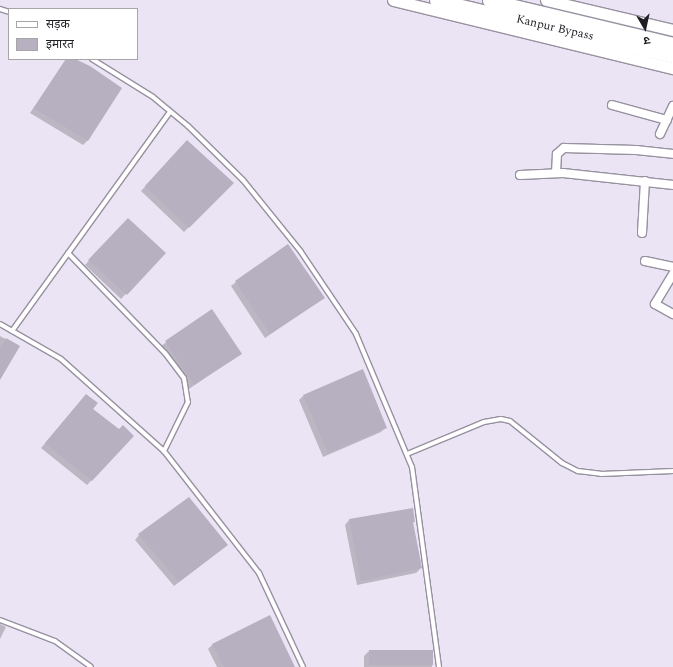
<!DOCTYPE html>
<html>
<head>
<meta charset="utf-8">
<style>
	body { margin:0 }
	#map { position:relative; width:673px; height:667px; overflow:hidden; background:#ebe4f4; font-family:Spectral,"Noto Sans Devanagari",serif }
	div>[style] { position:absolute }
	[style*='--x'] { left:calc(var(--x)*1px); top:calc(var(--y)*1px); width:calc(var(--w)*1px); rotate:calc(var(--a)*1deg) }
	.shadow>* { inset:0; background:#0003 }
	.building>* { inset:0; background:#b6b0c0 }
	.roads { filter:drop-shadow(1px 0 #9791a0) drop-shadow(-1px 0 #9791a0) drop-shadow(0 1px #9791a0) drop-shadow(0 -1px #9791a0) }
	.service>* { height:4px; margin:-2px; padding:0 2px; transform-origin:2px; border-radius:2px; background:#fff }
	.minor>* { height:8px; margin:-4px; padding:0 4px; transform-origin:4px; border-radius:4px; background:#fff }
	.secondary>* { height:11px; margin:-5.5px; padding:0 5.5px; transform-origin:5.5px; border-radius:5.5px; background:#fff }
	.trunk>* { height:13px; margin:-6.5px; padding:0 6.5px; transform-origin:6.5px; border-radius:6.5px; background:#fff }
	span { translate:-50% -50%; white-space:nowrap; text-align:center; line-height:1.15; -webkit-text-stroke:3px #fff; paint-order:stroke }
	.street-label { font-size:12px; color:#201e24 }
	.legend { position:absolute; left:8px; top:8px; width:130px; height:52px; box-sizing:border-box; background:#fff; border:1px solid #a6a5a7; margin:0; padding:5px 7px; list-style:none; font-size:12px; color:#201e24 }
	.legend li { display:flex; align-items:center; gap:8px; height:20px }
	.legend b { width:20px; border:1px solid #a6a5a7 }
	.north { position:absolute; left:625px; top:8px; width:40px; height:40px; -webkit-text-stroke:3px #fff; paint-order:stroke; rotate:171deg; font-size:11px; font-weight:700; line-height:16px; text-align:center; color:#201e24 }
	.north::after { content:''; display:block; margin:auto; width:14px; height:18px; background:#201e24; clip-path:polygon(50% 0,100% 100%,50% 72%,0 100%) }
</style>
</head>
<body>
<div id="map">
	<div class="shadow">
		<div style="clip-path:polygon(66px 59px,74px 59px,88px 140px,83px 145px,30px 113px)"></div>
		<div style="clip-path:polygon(182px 146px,232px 183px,184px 232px,141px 191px)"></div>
		<div style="clip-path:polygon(123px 224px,164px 253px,121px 299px,85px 265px)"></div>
		<div style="clip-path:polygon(236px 282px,324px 298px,265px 338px,231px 286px)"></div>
		<div style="clip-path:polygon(212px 311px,241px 353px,189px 389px,161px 346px)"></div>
		<div style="clip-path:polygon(0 336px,18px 346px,0 378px)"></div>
		<div style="clip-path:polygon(303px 396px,386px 427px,381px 432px,323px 457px,299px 400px)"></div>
		<div style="clip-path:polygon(82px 400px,119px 431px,133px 436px,87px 485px,41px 448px)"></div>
		<div style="clip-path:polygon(349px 520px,414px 522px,412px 524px,421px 568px,416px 573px,357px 585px,345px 525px)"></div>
		<div style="clip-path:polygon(139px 535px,227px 545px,174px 586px,135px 540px)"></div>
		<div style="clip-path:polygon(0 624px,6px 627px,0 639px)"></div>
		<div style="clip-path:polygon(212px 645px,294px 667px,217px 667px,208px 649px)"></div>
		<div style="clip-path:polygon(369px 651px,432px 651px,432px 667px,364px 667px,364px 656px)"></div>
	</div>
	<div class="building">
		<div style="clip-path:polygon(66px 59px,75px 59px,90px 66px,122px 88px,88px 141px,34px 108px)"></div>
		<div style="clip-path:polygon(187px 140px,234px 183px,189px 228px,145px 186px)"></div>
		<div style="clip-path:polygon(128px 218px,166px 253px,127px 295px,88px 260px)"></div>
		<div style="clip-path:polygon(288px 244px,325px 298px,270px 334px,235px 281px)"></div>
		<div style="clip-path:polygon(212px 309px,242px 354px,194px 385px,165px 341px)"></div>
		<div style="clip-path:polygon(6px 338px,20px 346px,0 380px,0 349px)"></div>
		<div style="clip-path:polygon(363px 369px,387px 428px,328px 453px,303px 395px)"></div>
		<div style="clip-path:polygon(86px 394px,98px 403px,93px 409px,119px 429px,123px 425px,134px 436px,92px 481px,45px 443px)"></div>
		<div style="clip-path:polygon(189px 497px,228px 545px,179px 582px,138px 534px)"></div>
		<div style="clip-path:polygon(413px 508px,415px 522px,413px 522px,422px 568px,361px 581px,349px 519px)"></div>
		<div style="clip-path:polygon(270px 615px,295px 667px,224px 667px,212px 644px)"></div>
		<div style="clip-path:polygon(369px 650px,433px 650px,433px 665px,369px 665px)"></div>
	</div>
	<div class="roads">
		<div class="service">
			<div style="--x:0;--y:9;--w:9;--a:18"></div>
			<div style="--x:92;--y:59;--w:72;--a:31.9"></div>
			<div style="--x:153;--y:97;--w:45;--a:39.6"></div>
			<div style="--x:188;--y:126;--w:77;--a:44.5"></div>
			<div style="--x:243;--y:180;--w:92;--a:51.1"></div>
			<div style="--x:301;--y:252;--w:99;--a:56.1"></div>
			<div style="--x:356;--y:334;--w:144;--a:67.2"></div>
			<div style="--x:412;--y:467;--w:202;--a:82.3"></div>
			<div style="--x:68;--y:253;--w:139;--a:45.9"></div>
			<div style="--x:165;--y:353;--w:31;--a:53"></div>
			<div style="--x:184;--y:378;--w:24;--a:81"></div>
			<div style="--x:188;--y:402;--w:55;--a:116.1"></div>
			<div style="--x:0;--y:324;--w:70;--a:29.8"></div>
			<div style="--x:61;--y:359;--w:138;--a:41.8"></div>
			<div style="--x:164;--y:451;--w:155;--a:52.1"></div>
			<div style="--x:259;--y:573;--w:104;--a:64.9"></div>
			<div style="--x:12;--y:331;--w:270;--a:-54.2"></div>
			<div style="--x:407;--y:454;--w:83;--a:-22.6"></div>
			<div style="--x:484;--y:422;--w:17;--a:-10"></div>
			<div style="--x:501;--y:419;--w:9;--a:13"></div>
			<div style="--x:510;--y:421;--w:67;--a:38.9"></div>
			<div style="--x:562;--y:463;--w:18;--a:27"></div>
			<div style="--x:578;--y:471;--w:23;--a:7"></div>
			<div style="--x:601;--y:474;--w:72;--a:-2.4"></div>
			<div style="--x:0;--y:620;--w:59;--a:20.9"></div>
			<div style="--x:55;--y:641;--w:44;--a:35.8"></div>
		</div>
		<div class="minor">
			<div style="--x:612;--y:105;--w:57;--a:15.3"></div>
			<div style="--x:660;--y:134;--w:31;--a:-65"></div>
			<div style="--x:556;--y:173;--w:19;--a:-87"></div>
			<div style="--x:557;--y:154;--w:9;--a:-41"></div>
			<div style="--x:564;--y:148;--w:72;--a:1.6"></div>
			<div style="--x:636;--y:150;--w:37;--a:6"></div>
			<div style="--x:520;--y:175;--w:43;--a:-2.7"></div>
			<div style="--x:563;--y:173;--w:111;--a:6.2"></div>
			<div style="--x:642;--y:233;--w:52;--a:-86.7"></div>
			<div style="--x:645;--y:261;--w:29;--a:12"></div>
			<div style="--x:673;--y:274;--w:35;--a:121"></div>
			<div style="--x:655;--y:304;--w:21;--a:29"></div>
		</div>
		<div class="secondary">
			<div style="--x:393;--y:0;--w:288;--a:13.7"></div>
			<div style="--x:546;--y:0;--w:130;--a:13.3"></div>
		</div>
		<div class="trunk">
			<div style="--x:436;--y:0;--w:244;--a:13.3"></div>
			<div style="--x:489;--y:0;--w:189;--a:13.4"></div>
		</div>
	</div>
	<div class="street-label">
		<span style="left:555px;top:28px;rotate:13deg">Kanpur Bypass</span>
	</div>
	<ul class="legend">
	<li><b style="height:5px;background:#fff"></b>सड़क</li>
	<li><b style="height:11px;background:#b6b0c0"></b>इमारत</li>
	</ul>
	<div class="north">उ</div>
</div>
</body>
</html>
